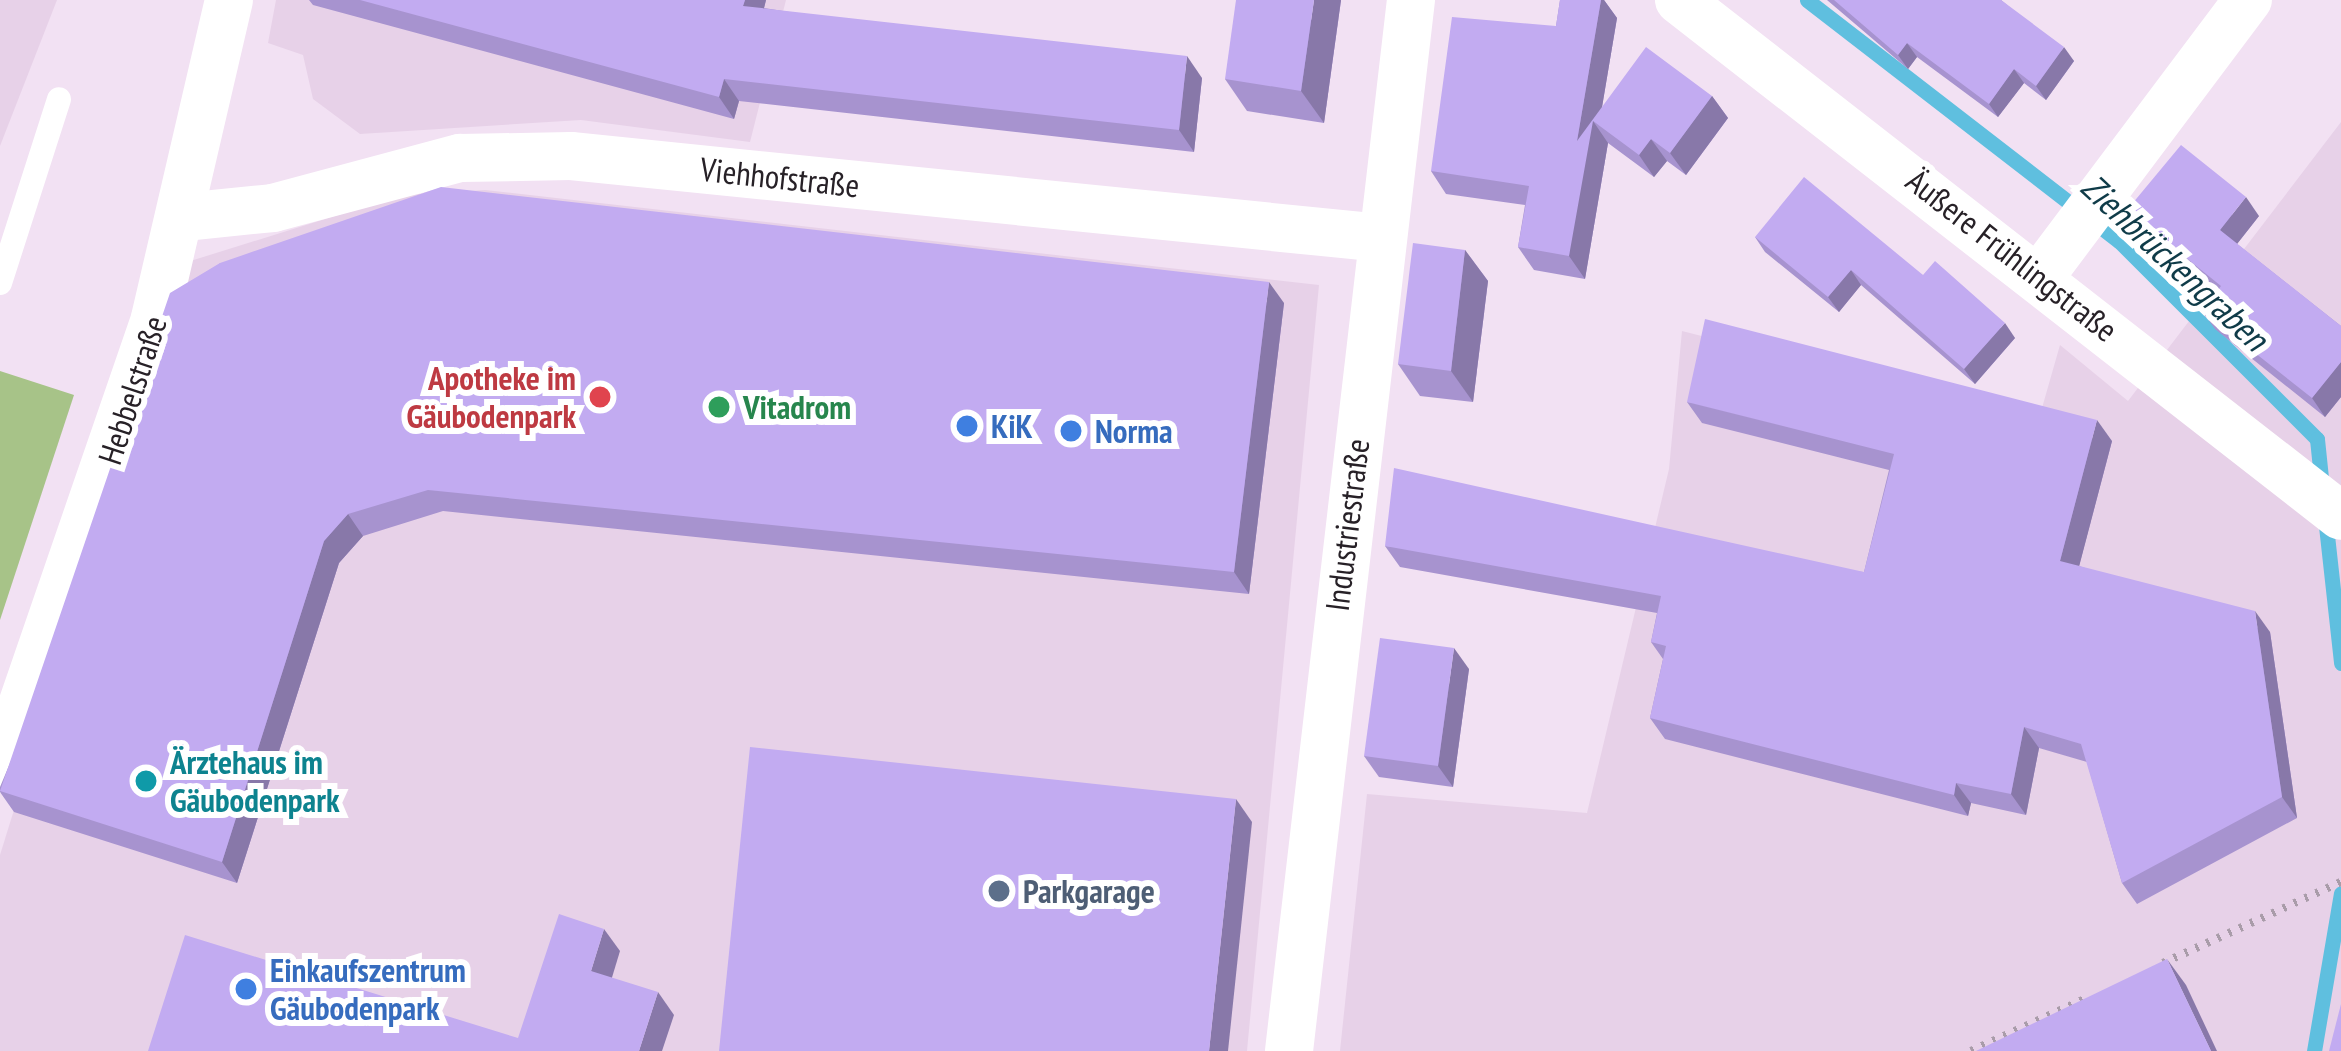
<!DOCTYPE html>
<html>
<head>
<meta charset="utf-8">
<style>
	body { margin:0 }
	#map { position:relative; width:2341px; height:1051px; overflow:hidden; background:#f2e1f3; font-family:"PT Sans Narrow",sans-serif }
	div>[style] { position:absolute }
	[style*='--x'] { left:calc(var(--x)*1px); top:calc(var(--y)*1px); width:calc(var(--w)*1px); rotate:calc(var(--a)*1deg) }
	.built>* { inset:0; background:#e7d1e8 }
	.green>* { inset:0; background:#a7c388 }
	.stream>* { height:15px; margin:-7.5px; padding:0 7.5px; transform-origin:7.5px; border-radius:7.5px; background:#5fbfdf }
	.path>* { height:8px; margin-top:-4px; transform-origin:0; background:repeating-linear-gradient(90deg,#a99ca9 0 3px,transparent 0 12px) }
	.service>* { height:24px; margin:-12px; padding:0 12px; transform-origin:12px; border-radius:12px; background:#fff }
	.minor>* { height:48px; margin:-24px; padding:0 24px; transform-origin:24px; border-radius:24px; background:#fff }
	.wall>* { inset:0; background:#a793cf }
	.shaded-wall>* { inset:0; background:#8878a9 }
	.building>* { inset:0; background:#c2abf1 }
	.dots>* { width:33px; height:33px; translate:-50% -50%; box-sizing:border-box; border:6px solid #fff; border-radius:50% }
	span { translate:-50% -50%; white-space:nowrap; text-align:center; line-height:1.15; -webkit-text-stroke:12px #fff; paint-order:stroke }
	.street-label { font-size:33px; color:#272127 }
	.health-label { font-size:33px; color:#be3a42; font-weight:700 }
	.right { translate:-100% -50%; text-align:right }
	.leisure-label { font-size:33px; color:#27864d; font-weight:700 }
	.left { translate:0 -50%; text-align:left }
	.shop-label { font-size:33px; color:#366cbe; font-weight:700 }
	.culture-label { font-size:33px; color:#0d838f; font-weight:700 }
	.service-label { font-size:33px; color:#4e5e75; font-weight:700 }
	.water-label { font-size:36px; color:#0f3b48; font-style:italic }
</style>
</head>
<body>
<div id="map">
	<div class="built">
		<div style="clip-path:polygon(0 0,57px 0,0 146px)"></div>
		<div style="clip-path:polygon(276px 0,786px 0,750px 142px,581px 120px,360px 134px,313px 99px,303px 55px,268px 43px)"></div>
		<div style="clip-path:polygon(2341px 122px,2341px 1051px,1340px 1051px,1367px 794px,1587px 813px,1669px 469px,1682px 331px,2038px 422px,2060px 345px,2128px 401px)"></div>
		<div style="clip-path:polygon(485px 190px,1319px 285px,1247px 1051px,0 1051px,0 855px,184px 263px,402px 195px)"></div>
	</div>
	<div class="green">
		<div style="clip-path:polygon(0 371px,74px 395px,0 620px)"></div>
	</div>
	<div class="stream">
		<div style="--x:1807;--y:0;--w:394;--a:37.7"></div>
		<div style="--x:2119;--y:241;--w:280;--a:45"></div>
		<div style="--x:2317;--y:439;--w:48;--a:84.1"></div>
		<div style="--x:2325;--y:517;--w:147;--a:83.7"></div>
		<div style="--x:2314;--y:1051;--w:160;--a:-80.3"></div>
	</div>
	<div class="path">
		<div style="--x:2163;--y:963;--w:196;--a:-24.5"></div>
		<div style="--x:1971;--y:1051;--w:130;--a:-24.6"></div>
	</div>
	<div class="service">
		<div style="--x:0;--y:283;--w:193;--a:-72.2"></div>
	</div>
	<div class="minor">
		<div style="--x:1679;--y:0;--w:839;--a:37.93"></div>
		<div style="--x:184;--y:217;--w:89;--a:-5.8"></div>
		<div style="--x:273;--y:208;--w:194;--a:-15"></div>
		<div style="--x:460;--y:158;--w:111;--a:-1"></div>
		<div style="--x:571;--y:156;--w:814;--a:5.78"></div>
		<div style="--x:2042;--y:274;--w:343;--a:-53.1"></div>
		<div style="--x:0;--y:769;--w:477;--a:-71"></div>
		<div style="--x:155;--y:318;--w:326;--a:-76.9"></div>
		<div style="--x:1289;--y:1051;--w:1058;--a:-83.38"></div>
	</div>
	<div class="wall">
		<div style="clip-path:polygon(309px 0,766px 0,764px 8px,1202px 78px,1194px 152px,739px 101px,734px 119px,313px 5px)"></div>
		<div style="clip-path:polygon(1341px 0,1324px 123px,1247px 111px,1225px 79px)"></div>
		<div style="clip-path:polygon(1560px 0,1604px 0,1617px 18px,1602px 107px,1712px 96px,1728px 118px,1686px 175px,1667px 161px,1654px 177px,1608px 143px,1585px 279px,1534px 270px,1518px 247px,1525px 205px,1446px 194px,1431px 171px,1556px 26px)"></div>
		<div style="clip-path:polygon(1827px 0,2001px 0,2074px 61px,2046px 100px,2024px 83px,1998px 117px,1917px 57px,1908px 69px)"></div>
		<div style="clip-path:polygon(2127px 210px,2259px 216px,2237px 244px,2341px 326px,2341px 397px,2325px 417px,2215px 329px,2202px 311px,2217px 291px,2141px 229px)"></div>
		<div style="clip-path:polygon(1755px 237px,1923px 275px,2015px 338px,1975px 384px,1861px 285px,1839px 312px,1765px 252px)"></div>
		<div style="clip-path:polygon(1465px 250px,1488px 281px,1473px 402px,1420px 396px,1398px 364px)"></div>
		<div style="clip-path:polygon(220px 263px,1284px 303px,1249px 594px,443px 511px,363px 536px,339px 563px,237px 883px,14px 812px,0 792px,0 787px)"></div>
		<div style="clip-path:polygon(1687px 402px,2112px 441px,2079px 566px,2270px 632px,2297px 818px,2137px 904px,2122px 883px,2087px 762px,2039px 748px,2026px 815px,1971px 803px,1968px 816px,1665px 739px,1650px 718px,1663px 659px,1651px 642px,1657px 613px,1400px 567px,1385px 546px,1864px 572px,1889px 470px,1702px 423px)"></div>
		<div style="clip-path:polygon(1469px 669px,1453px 787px,1379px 777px,1364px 756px)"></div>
	</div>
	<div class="shaded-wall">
		<div style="clip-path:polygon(745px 0,766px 0,759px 28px,743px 6px)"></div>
		<div style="clip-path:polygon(1314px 0,1341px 0,1324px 123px,1301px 91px)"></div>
		<div style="clip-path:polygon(1601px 0,1604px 0,1617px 18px,1599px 125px,1593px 121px,1608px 143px,1585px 279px,1569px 256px,1577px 141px)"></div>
		<div style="clip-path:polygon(1907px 43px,1917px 57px,1908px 69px,1898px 55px)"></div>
		<div style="clip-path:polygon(2064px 47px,2074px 61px,2046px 100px,2036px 86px)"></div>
		<div style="clip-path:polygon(1187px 56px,1202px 78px,1194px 152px,1179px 130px)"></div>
		<div style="clip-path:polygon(2014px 69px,2024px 83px,1998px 117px,1989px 104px)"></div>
		<div style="clip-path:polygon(724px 79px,739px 101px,734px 119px,719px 97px)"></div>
		<div style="clip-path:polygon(1712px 96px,1728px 118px,1686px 175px,1670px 153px)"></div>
		<div style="clip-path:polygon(1651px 139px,1667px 161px,1654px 177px,1639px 155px)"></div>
		<div style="clip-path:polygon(2246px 197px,2259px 216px,2233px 249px,2220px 230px)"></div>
		<div style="clip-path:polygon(1465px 250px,1488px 281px,1473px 402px,1451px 371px)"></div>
		<div style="clip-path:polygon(1851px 270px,1861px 285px,1839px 312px,1828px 297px)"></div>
		<div style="clip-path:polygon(1269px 282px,1284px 303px,1249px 594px,1234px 572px)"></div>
		<div style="clip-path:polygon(2005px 323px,2015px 338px,1975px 384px,1964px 369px)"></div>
		<div style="clip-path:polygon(2341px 362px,2341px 397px,2325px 417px,2312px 398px)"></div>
		<div style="clip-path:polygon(2097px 420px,2112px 441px,2075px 582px,2060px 561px)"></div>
		<div style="clip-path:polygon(348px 514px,363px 536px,339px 563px,237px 883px,222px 862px,324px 541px)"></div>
		<div style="clip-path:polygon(2255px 611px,2270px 632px,2297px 818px,2282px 797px)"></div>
		<div style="clip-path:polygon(1454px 648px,1469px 669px,1453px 787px,1438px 766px)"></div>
		<div style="clip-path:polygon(2024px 727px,2039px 748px,2026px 815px,2011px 794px)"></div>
		<div style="clip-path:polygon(1956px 783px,1971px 803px,1968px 816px,1954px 795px)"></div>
		<div style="clip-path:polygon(1236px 799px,1252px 822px,1228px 1051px,1209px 1051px)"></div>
		<div style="clip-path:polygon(604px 929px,620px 951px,607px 994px,591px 971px)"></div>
		<div style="clip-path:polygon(2167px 959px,2186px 985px,2217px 1051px,2211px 1051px)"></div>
		<div style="clip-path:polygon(658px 992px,674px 1015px,662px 1051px,639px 1051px)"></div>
	</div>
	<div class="building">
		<div style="clip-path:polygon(360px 0,745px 0,743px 6px,1187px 56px,1179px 130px,724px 79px,719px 97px)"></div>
		<div style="clip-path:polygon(1236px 0,1314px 0,1301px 91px,1225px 79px)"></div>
		<div style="clip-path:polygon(1560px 0,1601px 0,1577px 141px,1646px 47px,1712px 96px,1670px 153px,1651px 139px,1639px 155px,1593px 121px,1569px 256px,1518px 247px,1529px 186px,1431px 171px,1452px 17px,1556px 26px)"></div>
		<div style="clip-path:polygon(1834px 0,2001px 0,2064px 47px,2036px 86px,2014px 69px,1989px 104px,1907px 43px,1898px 55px)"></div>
		<div style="clip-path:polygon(2181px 145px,2246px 197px,2220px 230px,2341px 326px,2341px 362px,2312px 398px,2202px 311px,2221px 286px,2127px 210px)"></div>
		<div style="clip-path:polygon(1804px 177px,1923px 275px,1935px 261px,2005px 323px,1964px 369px,1851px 270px,1828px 297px,1755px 237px)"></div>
		<div style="clip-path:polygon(441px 187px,1269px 282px,1234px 572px,428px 490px,348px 514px,324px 541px,222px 862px,0 791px,170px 293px,220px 263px)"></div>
		<div style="clip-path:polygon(1413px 243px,1465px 250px,1451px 371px,1398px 364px)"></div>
		<div style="clip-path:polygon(1705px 319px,2097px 420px,2060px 561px,2255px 611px,2282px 797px,2122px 883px,2081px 744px,2024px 727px,2011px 794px,1956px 783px,1954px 795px,1650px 718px,1666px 646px,1651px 642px,1661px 596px,1385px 546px,1394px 468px,1864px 572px,1894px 454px,1687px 402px)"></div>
		<div style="clip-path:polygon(1380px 638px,1454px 648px,1438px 766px,1364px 756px)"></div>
		<div style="clip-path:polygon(750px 747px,1236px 799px,1209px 1051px,719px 1051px)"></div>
		<div style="clip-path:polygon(559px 914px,604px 929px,591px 971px,658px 992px,639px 1051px,148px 1051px,185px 935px,518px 1038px)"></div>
		<div style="clip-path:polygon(2167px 959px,2211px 1051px,1976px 1051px)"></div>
		<div style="clip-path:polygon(2341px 1004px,2341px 1051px,2329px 1051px)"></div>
	</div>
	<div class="dots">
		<div style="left:600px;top:397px;background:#e0444e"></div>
		<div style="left:719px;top:407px;background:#2e9e5b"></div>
		<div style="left:967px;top:426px;background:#3f7fe0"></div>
		<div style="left:1071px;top:431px;background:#3f7fe0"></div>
		<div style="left:146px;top:781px;background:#0f9aa8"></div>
		<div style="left:999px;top:891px;background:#5c6f8a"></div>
		<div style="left:246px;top:989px;background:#3f7fe0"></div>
	</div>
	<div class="street-label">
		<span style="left:780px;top:177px;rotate:6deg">Viehhofstraße</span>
		<span style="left:2012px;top:255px;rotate:38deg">Äußere Frühlingstraße</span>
		<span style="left:132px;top:390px;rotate:-72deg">Hebbelstraße</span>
		<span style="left:1347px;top:525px;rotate:-83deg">Industriestraße</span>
	</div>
	<div class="health-label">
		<span class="right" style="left:576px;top:397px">Apotheke im<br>Gäubodenpark</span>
	</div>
	<div class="leisure-label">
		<span class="left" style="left:743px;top:407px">Vitadrom</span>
	</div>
	<div class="shop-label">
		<span class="left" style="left:991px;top:426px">KiK</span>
		<span class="left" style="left:1095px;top:431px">Norma</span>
		<span class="left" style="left:270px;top:989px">Einkaufszentrum<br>Gäubodenpark</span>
	</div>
	<div class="culture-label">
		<span class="left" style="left:170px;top:781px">Ärztehaus im<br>Gäubodenpark</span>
	</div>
	<div class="service-label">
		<span class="left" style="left:1023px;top:891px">Parkgarage</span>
	</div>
	<div class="water-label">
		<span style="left:2175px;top:262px;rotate:43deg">Ziehbrückengraben</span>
	</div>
</div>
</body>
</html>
